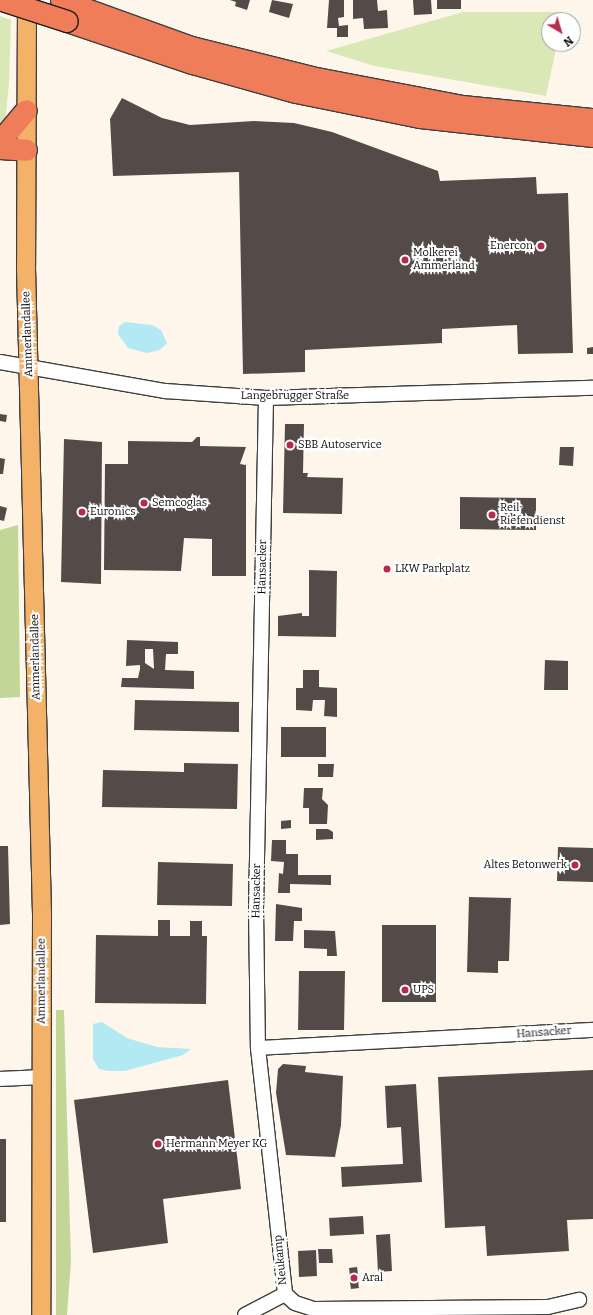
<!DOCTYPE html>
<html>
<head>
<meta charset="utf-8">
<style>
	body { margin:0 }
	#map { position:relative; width:593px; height:1315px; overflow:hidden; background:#fef6eb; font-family:Bitter,serif }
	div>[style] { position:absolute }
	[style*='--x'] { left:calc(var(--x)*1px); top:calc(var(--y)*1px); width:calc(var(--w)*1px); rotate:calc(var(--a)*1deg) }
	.green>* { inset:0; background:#dae7b7 }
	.forest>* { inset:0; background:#c2d797 }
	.water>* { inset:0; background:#b2e9f3 }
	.building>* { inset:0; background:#544b49 }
	.roads { filter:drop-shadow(1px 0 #3f3f3f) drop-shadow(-1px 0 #3f3f3f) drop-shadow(0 1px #3f3f3f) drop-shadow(0 -1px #3f3f3f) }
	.minor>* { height:14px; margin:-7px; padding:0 7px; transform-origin:7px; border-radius:7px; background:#fff }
	.major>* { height:18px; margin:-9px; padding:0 9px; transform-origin:9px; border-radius:9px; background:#f3b267 }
	.highway>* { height:21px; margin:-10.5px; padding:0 10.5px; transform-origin:10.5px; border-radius:10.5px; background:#ef7d59 }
	.bridges { filter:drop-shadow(1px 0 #1d1d1d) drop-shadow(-1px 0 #1d1d1d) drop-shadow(0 1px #1d1d1d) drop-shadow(0 -1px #1d1d1d) }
	.highway-bridge>* { height:21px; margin:-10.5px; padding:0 10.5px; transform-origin:10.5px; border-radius:10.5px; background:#ef7d59 }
	.dots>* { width:11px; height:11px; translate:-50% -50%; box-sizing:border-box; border:2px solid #fff; border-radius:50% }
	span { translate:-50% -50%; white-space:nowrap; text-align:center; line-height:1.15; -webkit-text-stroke:4px #fff; paint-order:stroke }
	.poi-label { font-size:11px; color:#0c0c0c }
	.right { translate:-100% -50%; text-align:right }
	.left { translate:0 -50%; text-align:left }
	.street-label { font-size:11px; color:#0c0c0c }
	.north { position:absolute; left:541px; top:12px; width:40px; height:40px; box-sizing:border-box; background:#fff; border:1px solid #9e9e9e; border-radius:50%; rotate:142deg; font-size:11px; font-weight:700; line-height:16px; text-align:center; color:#0c0c0c }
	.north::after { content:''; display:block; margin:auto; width:14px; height:18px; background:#b62a4f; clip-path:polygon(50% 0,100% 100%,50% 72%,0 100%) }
</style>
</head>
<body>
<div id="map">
	<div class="green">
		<div style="clip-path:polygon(463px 12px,564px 12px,561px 20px,549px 20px,549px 44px,557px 44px,546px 96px,375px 66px,326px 51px)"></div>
		<div style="clip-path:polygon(0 16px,11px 20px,9px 83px,5px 123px,0 127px)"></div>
	</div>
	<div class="forest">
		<div style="clip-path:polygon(18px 525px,20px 697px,0 698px,0 530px)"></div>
		<div style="clip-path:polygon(56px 1010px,64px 1010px,71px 1261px,67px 1315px,56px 1315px)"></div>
	</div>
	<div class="water">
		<div style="clip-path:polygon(125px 322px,152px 325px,161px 330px,167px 343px,160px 350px,147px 353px,128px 348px,118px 334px,119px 326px)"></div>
		<div style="clip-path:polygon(102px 1022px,127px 1038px,157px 1047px,191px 1049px,183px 1055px,125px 1071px,108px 1071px,99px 1069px,93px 1059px,93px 1024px)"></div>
	</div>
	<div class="building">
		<div style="clip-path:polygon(230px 0,250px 0,247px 10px,235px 6px,236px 2px)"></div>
		<div style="clip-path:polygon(272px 0,293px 4px,289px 18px,269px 12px)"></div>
		<div style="clip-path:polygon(329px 0,344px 0,344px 17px,338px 18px,339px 26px,348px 25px,348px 37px,337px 37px,337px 28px,327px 28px)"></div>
		<div style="clip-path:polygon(353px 0,377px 0,378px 11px,387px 10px,388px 28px,364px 29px,363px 18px,353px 19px)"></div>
		<div style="clip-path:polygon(413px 0,431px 0,432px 14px,414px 15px)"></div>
		<div style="clip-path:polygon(437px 0,461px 0,461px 9px,437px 9px)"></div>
		<div style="clip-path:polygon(122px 98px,162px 118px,190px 125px,254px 121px,294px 123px,332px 132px,438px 171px,440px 181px,536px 177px,537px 194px,568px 193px,573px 353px,518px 354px,517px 325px,442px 329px,442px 343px,305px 350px,305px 372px,243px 374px,239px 172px,113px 176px,110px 119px)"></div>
		<div style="clip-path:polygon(593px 347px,593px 354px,587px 354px,587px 348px)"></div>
		<div style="clip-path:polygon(0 414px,7px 415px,6px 422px,0 421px)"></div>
		<div style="clip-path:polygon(285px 424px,304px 424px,303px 473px,308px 473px,307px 477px,343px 478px,342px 514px,283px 513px)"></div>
		<div style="clip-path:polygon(197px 437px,200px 437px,200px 446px,246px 447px,240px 464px,246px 465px,246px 576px,212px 576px,212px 539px,184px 538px,181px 571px,104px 570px,105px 464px,128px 464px,128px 441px,192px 442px)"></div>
		<div style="clip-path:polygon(64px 439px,102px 442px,101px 584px,61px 582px)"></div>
		<div style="clip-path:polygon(560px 447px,574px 447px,573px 466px,559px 465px)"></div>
		<div style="clip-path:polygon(0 458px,5px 459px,3px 474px,0 474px)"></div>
		<div style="clip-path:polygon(460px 497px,536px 498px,536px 530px,460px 529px)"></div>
		<div style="clip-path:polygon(0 506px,7px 508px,4px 521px,0 520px)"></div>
		<div style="clip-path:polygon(309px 570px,337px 571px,336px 637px,278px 636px,278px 616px,302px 613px,302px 616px,309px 616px)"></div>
		<div style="clip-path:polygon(evenodd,127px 640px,178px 642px,178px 654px,166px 654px,165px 670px,194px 671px,194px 689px,121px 687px,122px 678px,138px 678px,140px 669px,140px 665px,126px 666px,127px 640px,145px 649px,153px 649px,154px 669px,145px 663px,145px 649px)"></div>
		<div style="clip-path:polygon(545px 660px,568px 661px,568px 690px,544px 690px)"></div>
		<div style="clip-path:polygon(303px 670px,319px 670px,319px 687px,337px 688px,337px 717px,324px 716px,325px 700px,313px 700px,312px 711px,296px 710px,296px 688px,303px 688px)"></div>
		<div style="clip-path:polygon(135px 700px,239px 702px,239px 732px,134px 730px)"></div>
		<div style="clip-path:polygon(281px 727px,326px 727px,326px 757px,281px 757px)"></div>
		<div style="clip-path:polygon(184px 763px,238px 764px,237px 809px,102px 807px,103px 770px,184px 772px)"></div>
		<div style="clip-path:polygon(318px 764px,334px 764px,333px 777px,318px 777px)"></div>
		<div style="clip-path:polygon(304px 788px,323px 788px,322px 799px,328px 805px,327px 824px,309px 824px,309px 808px,303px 808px)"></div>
		<div style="clip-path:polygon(291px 820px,291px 828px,281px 829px,281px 821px)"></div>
		<div style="clip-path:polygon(316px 829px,328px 829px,333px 832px,333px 839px,316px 840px)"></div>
		<div style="clip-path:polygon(272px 840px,286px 840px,286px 854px,298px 854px,298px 875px,331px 875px,331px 885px,290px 884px,290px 893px,278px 893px,279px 873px,283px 874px,284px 862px,271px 861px)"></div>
		<div style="clip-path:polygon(0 846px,8px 846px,10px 924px,0 925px)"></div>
		<div style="clip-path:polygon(558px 847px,593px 848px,593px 882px,557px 881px)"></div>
		<div style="clip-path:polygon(158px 862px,233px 864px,232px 906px,157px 905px)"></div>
		<div style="clip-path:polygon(469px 897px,511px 898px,509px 961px,498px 961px,498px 973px,467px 972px)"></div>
		<div style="clip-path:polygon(276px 904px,302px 908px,302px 921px,294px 921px,293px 941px,275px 941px)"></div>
		<div style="clip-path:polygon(158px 920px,170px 920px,170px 936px,190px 936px,190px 921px,202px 921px,202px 936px,207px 936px,206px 1004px,95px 1003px,96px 935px,158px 936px)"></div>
		<div style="clip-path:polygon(382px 925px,436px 925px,436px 1002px,382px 1002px)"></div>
		<div style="clip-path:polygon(304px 930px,335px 931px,337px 956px,327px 956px,327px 949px,304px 948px)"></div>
		<div style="clip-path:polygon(299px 971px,345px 971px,344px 1030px,298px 1030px)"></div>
		<div style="clip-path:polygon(283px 1064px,306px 1066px,305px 1072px,343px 1076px,341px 1125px,335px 1157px,286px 1155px,276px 1093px,278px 1069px)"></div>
		<div style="clip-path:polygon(593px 1070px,593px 1219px,567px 1220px,569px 1251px,487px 1256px,485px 1226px,445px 1228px,438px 1077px)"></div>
		<div style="clip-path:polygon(228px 1080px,241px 1189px,163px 1199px,168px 1243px,93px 1253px,74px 1100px)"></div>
		<div style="clip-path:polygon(416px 1084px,422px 1182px,342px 1187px,341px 1167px,403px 1164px,401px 1127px,387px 1128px,385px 1086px)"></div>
		<div style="clip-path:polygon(0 1139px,6px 1139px,6px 1222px,0 1222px)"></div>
		<div style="clip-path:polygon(363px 1216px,364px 1234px,330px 1236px,329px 1218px)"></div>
		<div style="clip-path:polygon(390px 1234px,392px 1271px,378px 1272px,376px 1235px)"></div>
		<div style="clip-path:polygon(318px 1249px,332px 1249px,333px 1263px,319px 1263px)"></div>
		<div style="clip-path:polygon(316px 1250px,317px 1276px,299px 1277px,298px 1251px)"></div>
		<div style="clip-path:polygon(357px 1267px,358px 1275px,350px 1276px,349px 1268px)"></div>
		<div style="clip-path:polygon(358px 1280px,359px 1288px,351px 1289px,350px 1282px)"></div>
	</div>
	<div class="roads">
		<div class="minor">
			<div style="--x:0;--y:362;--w:168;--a:10"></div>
			<div style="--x:165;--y:391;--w:101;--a:4"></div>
			<div style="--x:266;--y:398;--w:327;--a:-1.8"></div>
			<div style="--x:266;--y:398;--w:511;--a:91.12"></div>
			<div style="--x:256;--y:909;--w:139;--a:89.2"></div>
			<div style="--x:258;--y:1048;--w:335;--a:-3.1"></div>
			<div style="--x:258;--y:1048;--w:247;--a:83.7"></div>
			<div style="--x:285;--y:1294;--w:13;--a:42"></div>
			<div style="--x:295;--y:1303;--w:20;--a:18"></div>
			<div style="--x:314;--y:1309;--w:234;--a:-0.5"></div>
			<div style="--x:548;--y:1307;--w:32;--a:-13"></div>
			<div style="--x:0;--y:1079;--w:42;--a:-2.7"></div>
			<div style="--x:245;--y:1315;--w:45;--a:-27.7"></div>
		</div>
		<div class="major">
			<div style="--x:27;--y:0;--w:268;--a:90.2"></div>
			<div style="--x:26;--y:268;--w:647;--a:88.58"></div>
			<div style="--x:42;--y:915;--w:400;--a:90.1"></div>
		</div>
		<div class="highway">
			<div style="--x:61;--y:0;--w:138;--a:19.9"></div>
			<div style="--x:191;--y:47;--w:124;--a:14"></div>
			<div style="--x:311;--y:77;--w:154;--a:10.9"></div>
			<div style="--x:462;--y:106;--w:132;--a:5.7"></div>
			<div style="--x:67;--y:21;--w:132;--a:18.6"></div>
			<div style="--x:192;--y:63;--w:108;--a:15.6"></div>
			<div style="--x:296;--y:92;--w:126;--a:11.4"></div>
			<div style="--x:420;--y:117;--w:174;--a:6.3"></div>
			<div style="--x:0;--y:141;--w:40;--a:-50"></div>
			<div style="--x:0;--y:148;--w:26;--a:4"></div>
		</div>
	</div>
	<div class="bridges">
		<div class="highway-bridge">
			<div style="--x:2;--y:0;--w:68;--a:17.9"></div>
		</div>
	</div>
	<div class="dots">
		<div style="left:541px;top:246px;background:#b62a4f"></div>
		<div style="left:405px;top:260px;background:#b62a4f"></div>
		<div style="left:290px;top:445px;background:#b62a4f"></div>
		<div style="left:144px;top:503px;background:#b62a4f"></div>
		<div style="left:82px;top:512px;background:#b62a4f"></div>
		<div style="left:492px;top:515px;background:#b62a4f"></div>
		<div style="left:387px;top:569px;background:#b62a4f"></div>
		<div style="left:575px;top:865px;background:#b62a4f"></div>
		<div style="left:405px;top:990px;background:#b62a4f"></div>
		<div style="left:158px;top:1144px;background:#b62a4f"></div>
		<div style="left:354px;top:1278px;background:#b62a4f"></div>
	</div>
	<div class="poi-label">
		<span class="right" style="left:533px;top:246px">Enercon</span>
		<span class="left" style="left:413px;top:260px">Molkerei<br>Ammerland</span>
		<span class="left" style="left:298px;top:445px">SBB Autoservice</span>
		<span class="left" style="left:152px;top:503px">Semcoglas</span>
		<span class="left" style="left:500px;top:515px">Reil<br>Riefendienst</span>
		<span class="left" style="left:90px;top:512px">Euronics</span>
		<span class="left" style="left:395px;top:569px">LKW Parkplatz</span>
		<span class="right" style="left:567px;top:865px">Altes Betonwerk</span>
		<span class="left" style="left:413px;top:990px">UPS</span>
		<span class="left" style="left:166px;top:1144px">Hermann Meyer KG</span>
		<span class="left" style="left:362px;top:1278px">Aral</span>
	</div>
	<div class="street-label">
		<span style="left:28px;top:334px;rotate:-92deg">Ammerlandallee</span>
		<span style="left:295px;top:396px">Langebrügger Straße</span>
		<span style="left:263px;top:567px;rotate:-89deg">Hansacker</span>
		<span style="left:36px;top:657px;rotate:-91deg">Ammerlandallee</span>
		<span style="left:257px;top:891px;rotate:-89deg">Hansacker</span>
		<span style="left:42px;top:981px;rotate:-90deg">Ammerlandallee</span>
		<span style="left:544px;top:1033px;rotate:-4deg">Hansacker</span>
		<span style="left:281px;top:1260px;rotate:-96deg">Neukamp</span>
	</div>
	<div class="north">N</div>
</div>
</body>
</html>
